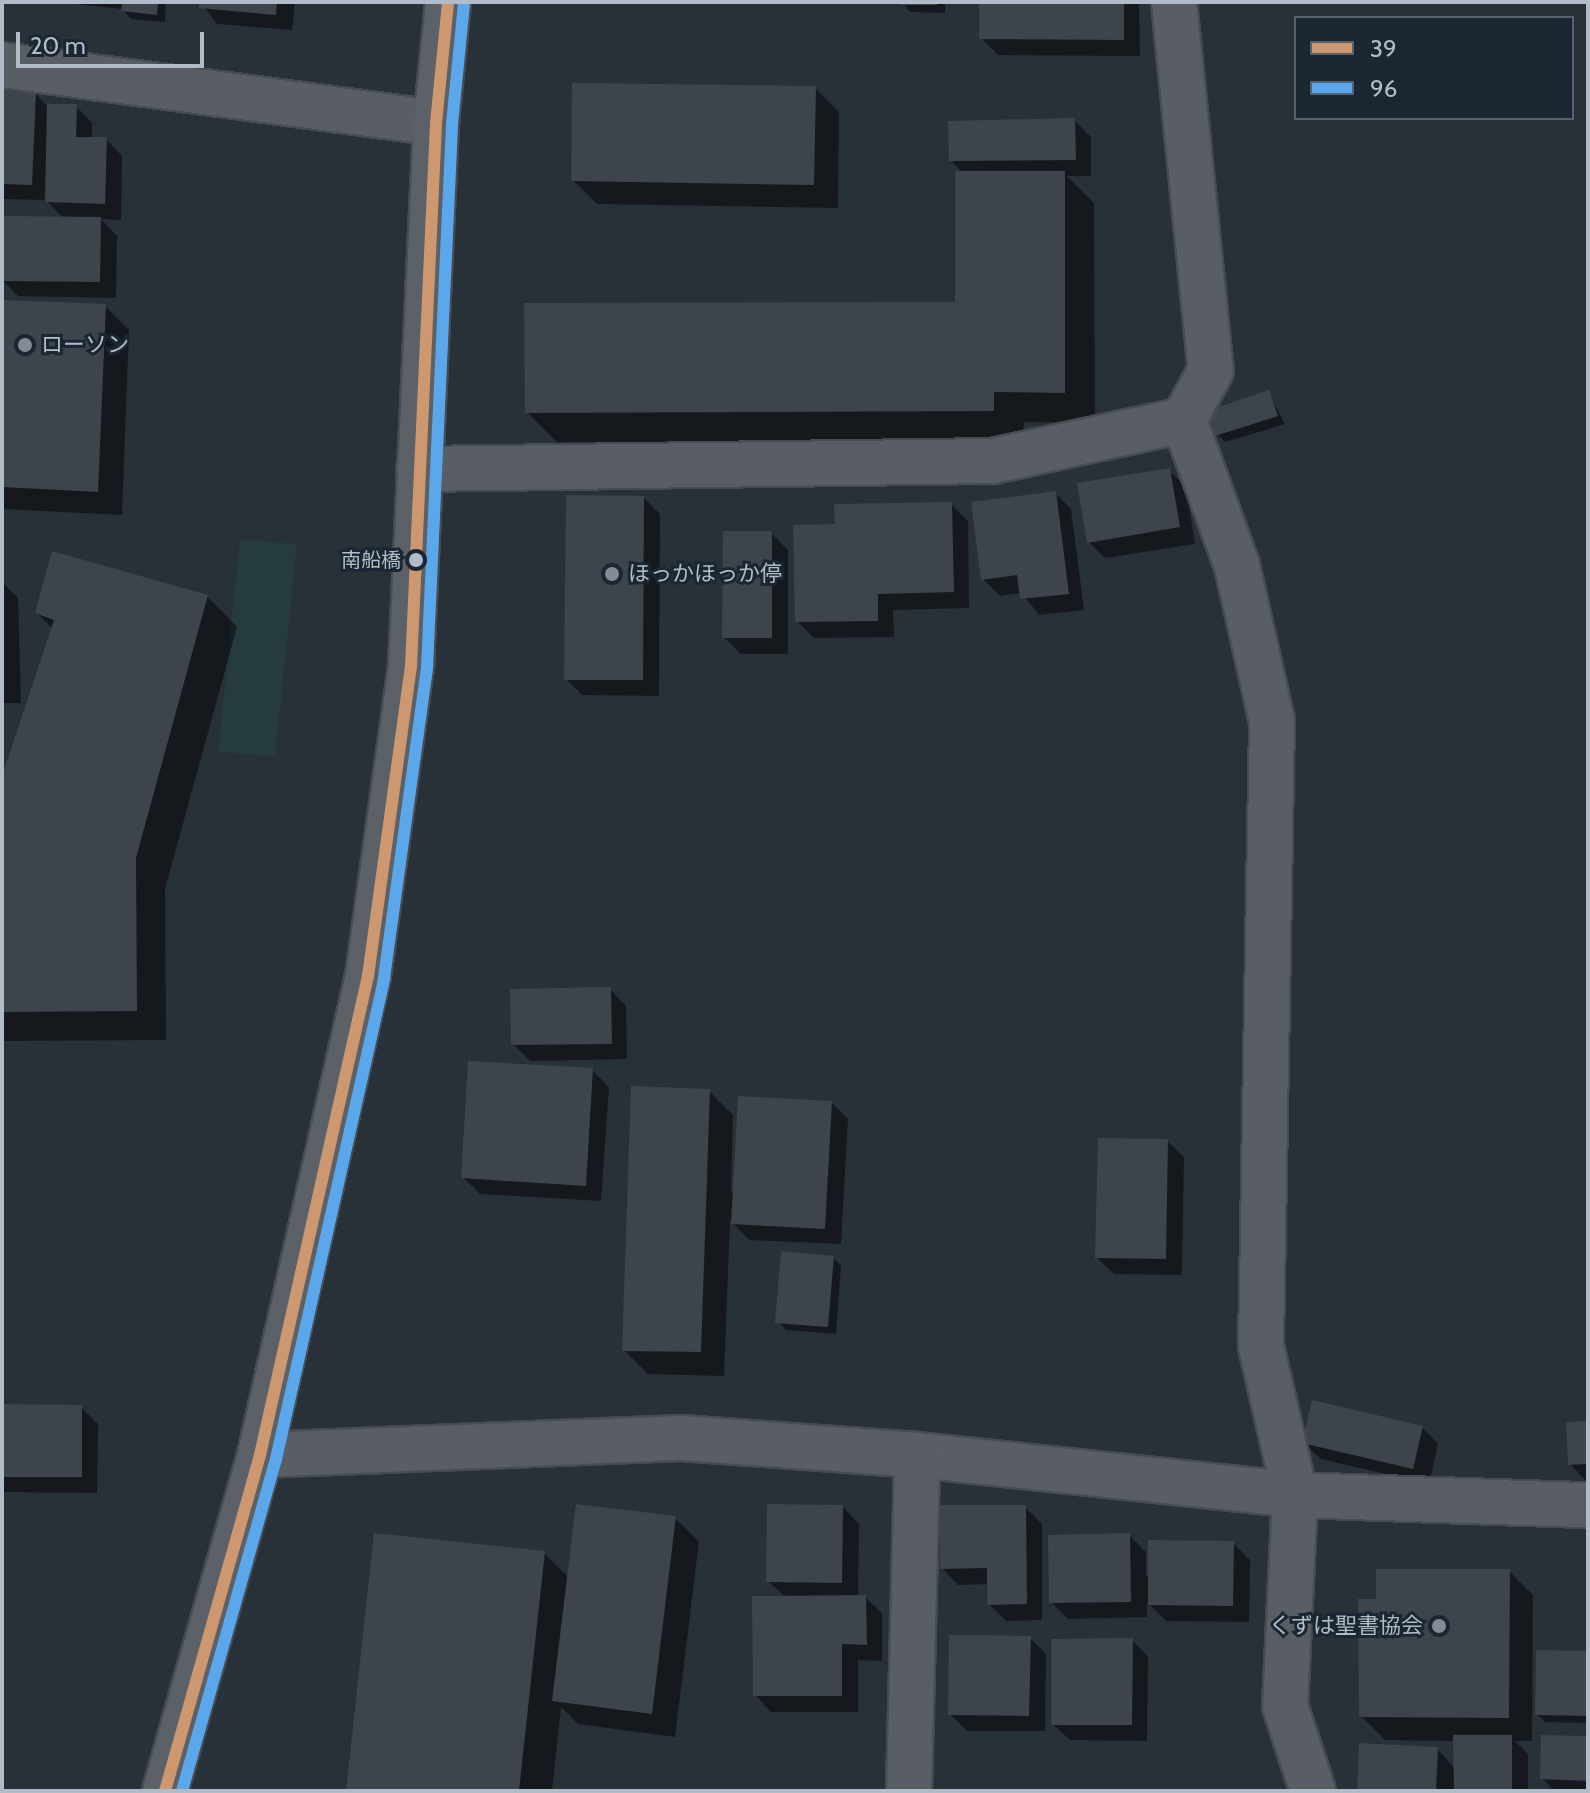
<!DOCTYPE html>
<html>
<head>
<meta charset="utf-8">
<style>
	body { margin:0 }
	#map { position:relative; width:1590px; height:1793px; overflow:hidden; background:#283038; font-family:Cabin,"Noto Sans JP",sans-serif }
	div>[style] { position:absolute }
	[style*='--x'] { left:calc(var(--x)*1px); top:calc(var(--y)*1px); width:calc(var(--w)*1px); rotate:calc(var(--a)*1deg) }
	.green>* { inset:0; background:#253b3e }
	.shadow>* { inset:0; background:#0007 }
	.building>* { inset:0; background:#3e444b }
	.roads { filter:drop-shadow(2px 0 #474c52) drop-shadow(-2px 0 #474c52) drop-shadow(0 2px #474c52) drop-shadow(0 -2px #474c52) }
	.minor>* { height:44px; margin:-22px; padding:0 22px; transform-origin:22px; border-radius:22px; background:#595e65 }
	.major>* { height:44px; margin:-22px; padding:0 22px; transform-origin:22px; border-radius:22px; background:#5b6167 }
	.bus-1>* { height:12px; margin:-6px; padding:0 6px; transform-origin:6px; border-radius:6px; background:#cd976f }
	.bus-2>* { height:12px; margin:-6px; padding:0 6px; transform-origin:6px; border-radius:6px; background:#5aa8eb }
	.dots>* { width:22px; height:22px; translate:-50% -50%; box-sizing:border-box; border:4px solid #1b2633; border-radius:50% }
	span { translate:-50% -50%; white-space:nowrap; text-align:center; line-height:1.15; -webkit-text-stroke:6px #1b2633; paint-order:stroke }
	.bus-label { font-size:20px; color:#b2bcc9 }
	.right { translate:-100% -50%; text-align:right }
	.poi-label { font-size:22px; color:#b2bcc9 }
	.left { translate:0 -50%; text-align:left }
	.frame { position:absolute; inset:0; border:4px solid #b2bcc9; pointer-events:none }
	.legend { position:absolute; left:1294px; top:16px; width:280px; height:104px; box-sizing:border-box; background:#1b2633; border:2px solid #57626f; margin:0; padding:10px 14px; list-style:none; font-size:24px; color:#b2bcc9 }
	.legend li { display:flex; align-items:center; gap:16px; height:40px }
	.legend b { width:40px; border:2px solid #57626f }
	.scale { position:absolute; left:16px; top:32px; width:188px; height:36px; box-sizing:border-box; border:4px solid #b2bcc9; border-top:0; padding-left:10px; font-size:24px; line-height:28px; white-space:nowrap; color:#b2bcc9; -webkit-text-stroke:6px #1b2633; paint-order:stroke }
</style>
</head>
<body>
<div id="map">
	<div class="green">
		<div style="clip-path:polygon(240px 539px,297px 544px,275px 757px,218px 752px)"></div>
	</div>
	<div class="shadow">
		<div style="clip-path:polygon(57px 2px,166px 2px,165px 22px,131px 19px,122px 9px)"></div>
		<div style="clip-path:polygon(201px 2px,295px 2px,292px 30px,217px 24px)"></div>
		<div style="clip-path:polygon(902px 2px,945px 2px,945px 13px,910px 12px)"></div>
		<div style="clip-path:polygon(981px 2px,1139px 2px,1140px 56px,998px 55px,981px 38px)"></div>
		<div style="clip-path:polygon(815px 88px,839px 112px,838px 208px,597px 204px,573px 180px)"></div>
		<div style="clip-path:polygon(2px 92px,35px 93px,47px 106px,76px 106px,92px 123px,92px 139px,106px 139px,122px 156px,121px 220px,101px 219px,117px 236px,116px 298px,18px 296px,2px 280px,64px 219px,46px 200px,2px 199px)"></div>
		<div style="clip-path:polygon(1074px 120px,1091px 137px,1091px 176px,1067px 176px,1094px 203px,1095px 423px,1024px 422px,1023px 441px,557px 442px,527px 412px,957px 304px,963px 173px,951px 161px)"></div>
		<div style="clip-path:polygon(2px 302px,105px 306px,129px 330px,122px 515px,2px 509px)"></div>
		<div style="clip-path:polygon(1268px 392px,1285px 424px,1225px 442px,1217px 434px)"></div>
		<div style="clip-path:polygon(1169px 470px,1186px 487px,1195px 544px,1105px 558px,1089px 542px)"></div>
		<div style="clip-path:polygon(1055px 493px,1071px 509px,1084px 610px,1039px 615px,1022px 593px,1000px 596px,983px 579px)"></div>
		<div style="clip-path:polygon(644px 498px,660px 514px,659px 696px,582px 695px,566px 679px)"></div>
		<div style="clip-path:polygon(951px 504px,968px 521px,969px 608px,893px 610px,894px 637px,814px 638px,797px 621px,837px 526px)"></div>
		<div style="clip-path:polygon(771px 533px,788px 550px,788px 654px,741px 654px,724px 637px)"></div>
		<div style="clip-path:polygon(2px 582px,18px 598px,21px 703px,2px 703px)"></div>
		<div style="clip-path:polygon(207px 596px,237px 627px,165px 889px,166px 1040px,2px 1041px,2px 782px,53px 629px,37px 613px)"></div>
		<div style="clip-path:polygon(610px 989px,626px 1006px,627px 1059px,530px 1061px,513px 1044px)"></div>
		<div style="clip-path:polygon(592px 1070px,609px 1087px,601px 1201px,480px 1194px,463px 1177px)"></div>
		<div style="clip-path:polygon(709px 1091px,733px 1115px,731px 1192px,831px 1102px,848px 1119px,841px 1244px,749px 1240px,730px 1220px,724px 1376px,648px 1374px,624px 1350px)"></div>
		<div style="clip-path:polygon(1167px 1141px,1184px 1157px,1182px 1275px,1114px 1274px,1097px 1258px)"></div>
		<div style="clip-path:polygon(833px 1258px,841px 1266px,836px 1334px,786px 1330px,778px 1322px)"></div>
		<div style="clip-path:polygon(2px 1406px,81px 1407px,98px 1424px,97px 1493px,2px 1492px)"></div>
		<div style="clip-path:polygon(1588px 1423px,1588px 1481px,1586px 1481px,1570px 1464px)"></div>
		<div style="clip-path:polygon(1422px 1427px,1438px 1444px,1429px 1484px,1321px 1459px,1304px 1443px)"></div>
		<div style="clip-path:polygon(843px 1507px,859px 1524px,858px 1597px,865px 1597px,882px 1613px,882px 1661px,858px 1660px,858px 1712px,771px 1712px,755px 1695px,785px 1597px,768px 1581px)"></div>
		<div style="clip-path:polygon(1025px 1507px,1042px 1524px,1042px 1620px,1006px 1621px,989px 1604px,989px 1584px,958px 1585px,942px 1568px)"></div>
		<div style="clip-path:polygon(675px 1518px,699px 1542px,675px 1737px,578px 1724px,561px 1707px,552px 1791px,348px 1791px,544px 1553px,569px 1578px)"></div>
		<div style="clip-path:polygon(1129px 1535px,1146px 1552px,1146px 1576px,1233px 1543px,1250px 1560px,1249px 1622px,1166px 1621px,1147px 1602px,1147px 1617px,1068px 1619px,1051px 1602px)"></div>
		<div style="clip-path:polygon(1509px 1571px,1533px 1595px,1532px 1741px,1515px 1741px,1528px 1754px,1528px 1791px,1359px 1791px,1437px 1749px,1455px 1768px,1455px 1741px,1385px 1740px,1361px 1716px,1378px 1601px)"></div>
		<div style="clip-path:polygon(1030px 1638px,1046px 1654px,1045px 1731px,967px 1731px,950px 1714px)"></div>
		<div style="clip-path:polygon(1132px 1640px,1148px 1657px,1147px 1741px,1070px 1740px,1053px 1724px)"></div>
		<div style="clip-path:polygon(1588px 1653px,1588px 1723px,1545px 1722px,1537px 1714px)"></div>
		<div style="clip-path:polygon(1588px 1738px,1588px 1791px,1554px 1791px,1542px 1778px)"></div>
	</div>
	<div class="building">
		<div style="clip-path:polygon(122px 2px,158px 2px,157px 15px,121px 11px)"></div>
		<div style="clip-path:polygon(199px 2px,277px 2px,276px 15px,199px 8px)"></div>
		<div style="clip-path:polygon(900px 2px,937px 2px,937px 5px,900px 5px)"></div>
		<div style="clip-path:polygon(979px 2px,1124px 2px,1124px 40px,979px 39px)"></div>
		<div style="clip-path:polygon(572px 83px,816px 86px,814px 185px,571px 181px)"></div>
		<div style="clip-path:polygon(2px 90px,36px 91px,32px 185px,2px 184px)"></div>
		<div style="clip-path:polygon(47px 104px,77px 104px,76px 137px,107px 137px,105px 204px,45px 202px)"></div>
		<div style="clip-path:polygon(1075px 118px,1076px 160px,949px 161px,948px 121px)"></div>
		<div style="clip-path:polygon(955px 171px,1065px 171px,1065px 393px,994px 392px,994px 411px,525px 413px,524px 303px,955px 302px)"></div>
		<div style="clip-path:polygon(2px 216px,101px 217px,100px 282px,2px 281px)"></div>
		<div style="clip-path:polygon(2px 300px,106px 304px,98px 492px,2px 487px)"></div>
		<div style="clip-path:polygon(1269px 390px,1278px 416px,1215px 436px,1207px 411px)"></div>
		<div style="clip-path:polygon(1170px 468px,1180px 527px,1087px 543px,1077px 483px)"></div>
		<div style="clip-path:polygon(1056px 491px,1069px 594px,1020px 599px,1017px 575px,981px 580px,971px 502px)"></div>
		<div style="clip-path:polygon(566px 495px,644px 496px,643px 680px,564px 680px)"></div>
		<div style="clip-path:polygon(952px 502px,954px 592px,878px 594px,878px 621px,795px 622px,793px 525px,835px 524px,834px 504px)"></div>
		<div style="clip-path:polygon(723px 531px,772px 531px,772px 638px,722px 638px)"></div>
		<div style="clip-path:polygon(52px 551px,208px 595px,136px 858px,137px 1011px,2px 1012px,2px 776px,54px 620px,35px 613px)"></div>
		<div style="clip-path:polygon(611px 987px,612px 1044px,511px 1045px,510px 989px)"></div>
		<div style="clip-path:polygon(468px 1061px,593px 1068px,586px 1186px,461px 1178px)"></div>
		<div style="clip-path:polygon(631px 1086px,710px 1089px,701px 1352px,622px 1351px)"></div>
		<div style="clip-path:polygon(738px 1096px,832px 1101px,825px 1229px,731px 1224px)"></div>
		<div style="clip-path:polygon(1098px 1138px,1168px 1139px,1166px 1259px,1095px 1258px)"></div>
		<div style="clip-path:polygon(781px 1251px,834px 1256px,828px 1327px,775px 1323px)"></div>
		<div style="clip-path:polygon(1312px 1400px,1423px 1426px,1413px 1469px,1302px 1443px)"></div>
		<div style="clip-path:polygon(2px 1404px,82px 1405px,82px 1477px,2px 1477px)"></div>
		<div style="clip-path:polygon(1588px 1421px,1588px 1464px,1568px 1465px,1566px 1422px)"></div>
		<div style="clip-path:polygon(576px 1504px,676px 1516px,652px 1714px,552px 1701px)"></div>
		<div style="clip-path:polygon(767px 1504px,843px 1505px,842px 1583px,766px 1582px)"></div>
		<div style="clip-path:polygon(939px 1505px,1026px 1505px,1027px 1604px,987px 1605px,987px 1568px,940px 1569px)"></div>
		<div style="clip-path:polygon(374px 1533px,545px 1551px,519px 1791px,346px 1791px)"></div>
		<div style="clip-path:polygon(1130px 1533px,1131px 1602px,1049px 1603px,1048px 1535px)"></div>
		<div style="clip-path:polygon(1148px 1540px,1234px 1541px,1233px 1606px,1148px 1605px)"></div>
		<div style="clip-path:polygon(1376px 1569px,1510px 1569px,1509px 1718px,1359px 1717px,1358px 1599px,1376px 1599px)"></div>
		<div style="clip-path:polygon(866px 1595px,867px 1645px,842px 1644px,842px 1696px,753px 1696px,752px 1596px)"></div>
		<div style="clip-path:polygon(949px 1635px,1031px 1636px,1029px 1716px,948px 1715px)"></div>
		<div style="clip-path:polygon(1133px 1638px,1132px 1725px,1051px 1725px,1051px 1639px)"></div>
		<div style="clip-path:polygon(1536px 1650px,1588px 1651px,1588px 1716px,1535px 1715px)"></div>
		<div style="clip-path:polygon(1453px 1735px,1512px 1735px,1512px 1791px,1454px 1791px)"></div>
		<div style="clip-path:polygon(1541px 1735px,1588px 1736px,1588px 1781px,1540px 1779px)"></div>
		<div style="clip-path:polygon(1359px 1743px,1438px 1747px,1436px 1791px,1357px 1791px)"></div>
	</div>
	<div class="roads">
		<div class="minor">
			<div style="--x:1174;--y:2;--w:370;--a:84.3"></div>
			<div style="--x:1211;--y:370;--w:57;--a:118.4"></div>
			<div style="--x:1184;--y:420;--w:155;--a:70"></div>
			<div style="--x:1237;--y:566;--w:159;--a:77.3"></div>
			<div style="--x:1272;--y:721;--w:625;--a:91.01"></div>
			<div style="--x:1261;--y:1346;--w:153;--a:77.1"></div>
			<div style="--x:1295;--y:1495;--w:211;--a:92.7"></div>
			<div style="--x:1285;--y:1706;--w:89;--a:71.8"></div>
			<div style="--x:2;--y:65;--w:438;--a:7.6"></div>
			<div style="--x:419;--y:469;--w:574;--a:-0.8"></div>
			<div style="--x:993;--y:461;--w:195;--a:-12.1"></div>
			<div style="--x:260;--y:1455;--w:421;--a:-2.3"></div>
			<div style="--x:681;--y:1438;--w:237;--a:4.1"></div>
			<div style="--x:917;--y:1455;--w:380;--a:6"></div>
			<div style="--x:1295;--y:1495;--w:293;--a:2"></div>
			<div style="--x:909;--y:1791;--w:336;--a:-88.6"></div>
		</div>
		<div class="major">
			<div style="--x:165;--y:1791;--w:349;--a:-74.2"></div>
			<div style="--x:260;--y:1455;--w:491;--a:-77.3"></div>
			<div style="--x:368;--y:976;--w:313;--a:-82.1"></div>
			<div style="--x:411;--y:666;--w:544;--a:-87.36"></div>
			<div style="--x:436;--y:123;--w:122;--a:-84.3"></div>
		</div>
	</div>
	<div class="bus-1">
		<div style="--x:165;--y:1791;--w:349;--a:-74.2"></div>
		<div style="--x:260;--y:1455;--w:491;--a:-77.3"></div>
		<div style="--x:368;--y:976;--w:313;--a:-82.1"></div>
		<div style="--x:411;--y:666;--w:544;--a:-87.36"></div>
		<div style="--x:436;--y:123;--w:122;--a:-84.3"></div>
	</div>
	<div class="bus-2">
		<div style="--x:182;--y:1791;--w:345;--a:-74.2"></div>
		<div style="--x:276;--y:1459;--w:493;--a:-77.3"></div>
		<div style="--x:384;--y:978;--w:314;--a:-82.1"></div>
		<div style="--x:427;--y:667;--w:544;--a:-87.36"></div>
		<div style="--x:452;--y:124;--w:121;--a:-84.3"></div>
	</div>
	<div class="dots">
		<div style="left:25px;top:345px;background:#828b96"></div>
		<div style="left:416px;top:560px;background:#b2bcc9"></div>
		<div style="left:612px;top:574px;background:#828b96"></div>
		<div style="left:1439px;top:1626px;background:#828b96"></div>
	</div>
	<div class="bus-label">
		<span class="right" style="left:401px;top:560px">南船橋</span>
	</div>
	<div class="poi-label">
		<span class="left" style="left:41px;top:345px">ローソン</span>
		<span class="left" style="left:628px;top:574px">ほっかほっか停</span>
		<span class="right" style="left:1423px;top:1626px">くずは聖書協会</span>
	</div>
	<div class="frame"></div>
	<ul class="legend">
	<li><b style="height:10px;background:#cd976f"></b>39</li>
	<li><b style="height:10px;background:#5aa8eb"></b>96</li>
	</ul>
	<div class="scale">20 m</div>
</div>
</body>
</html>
